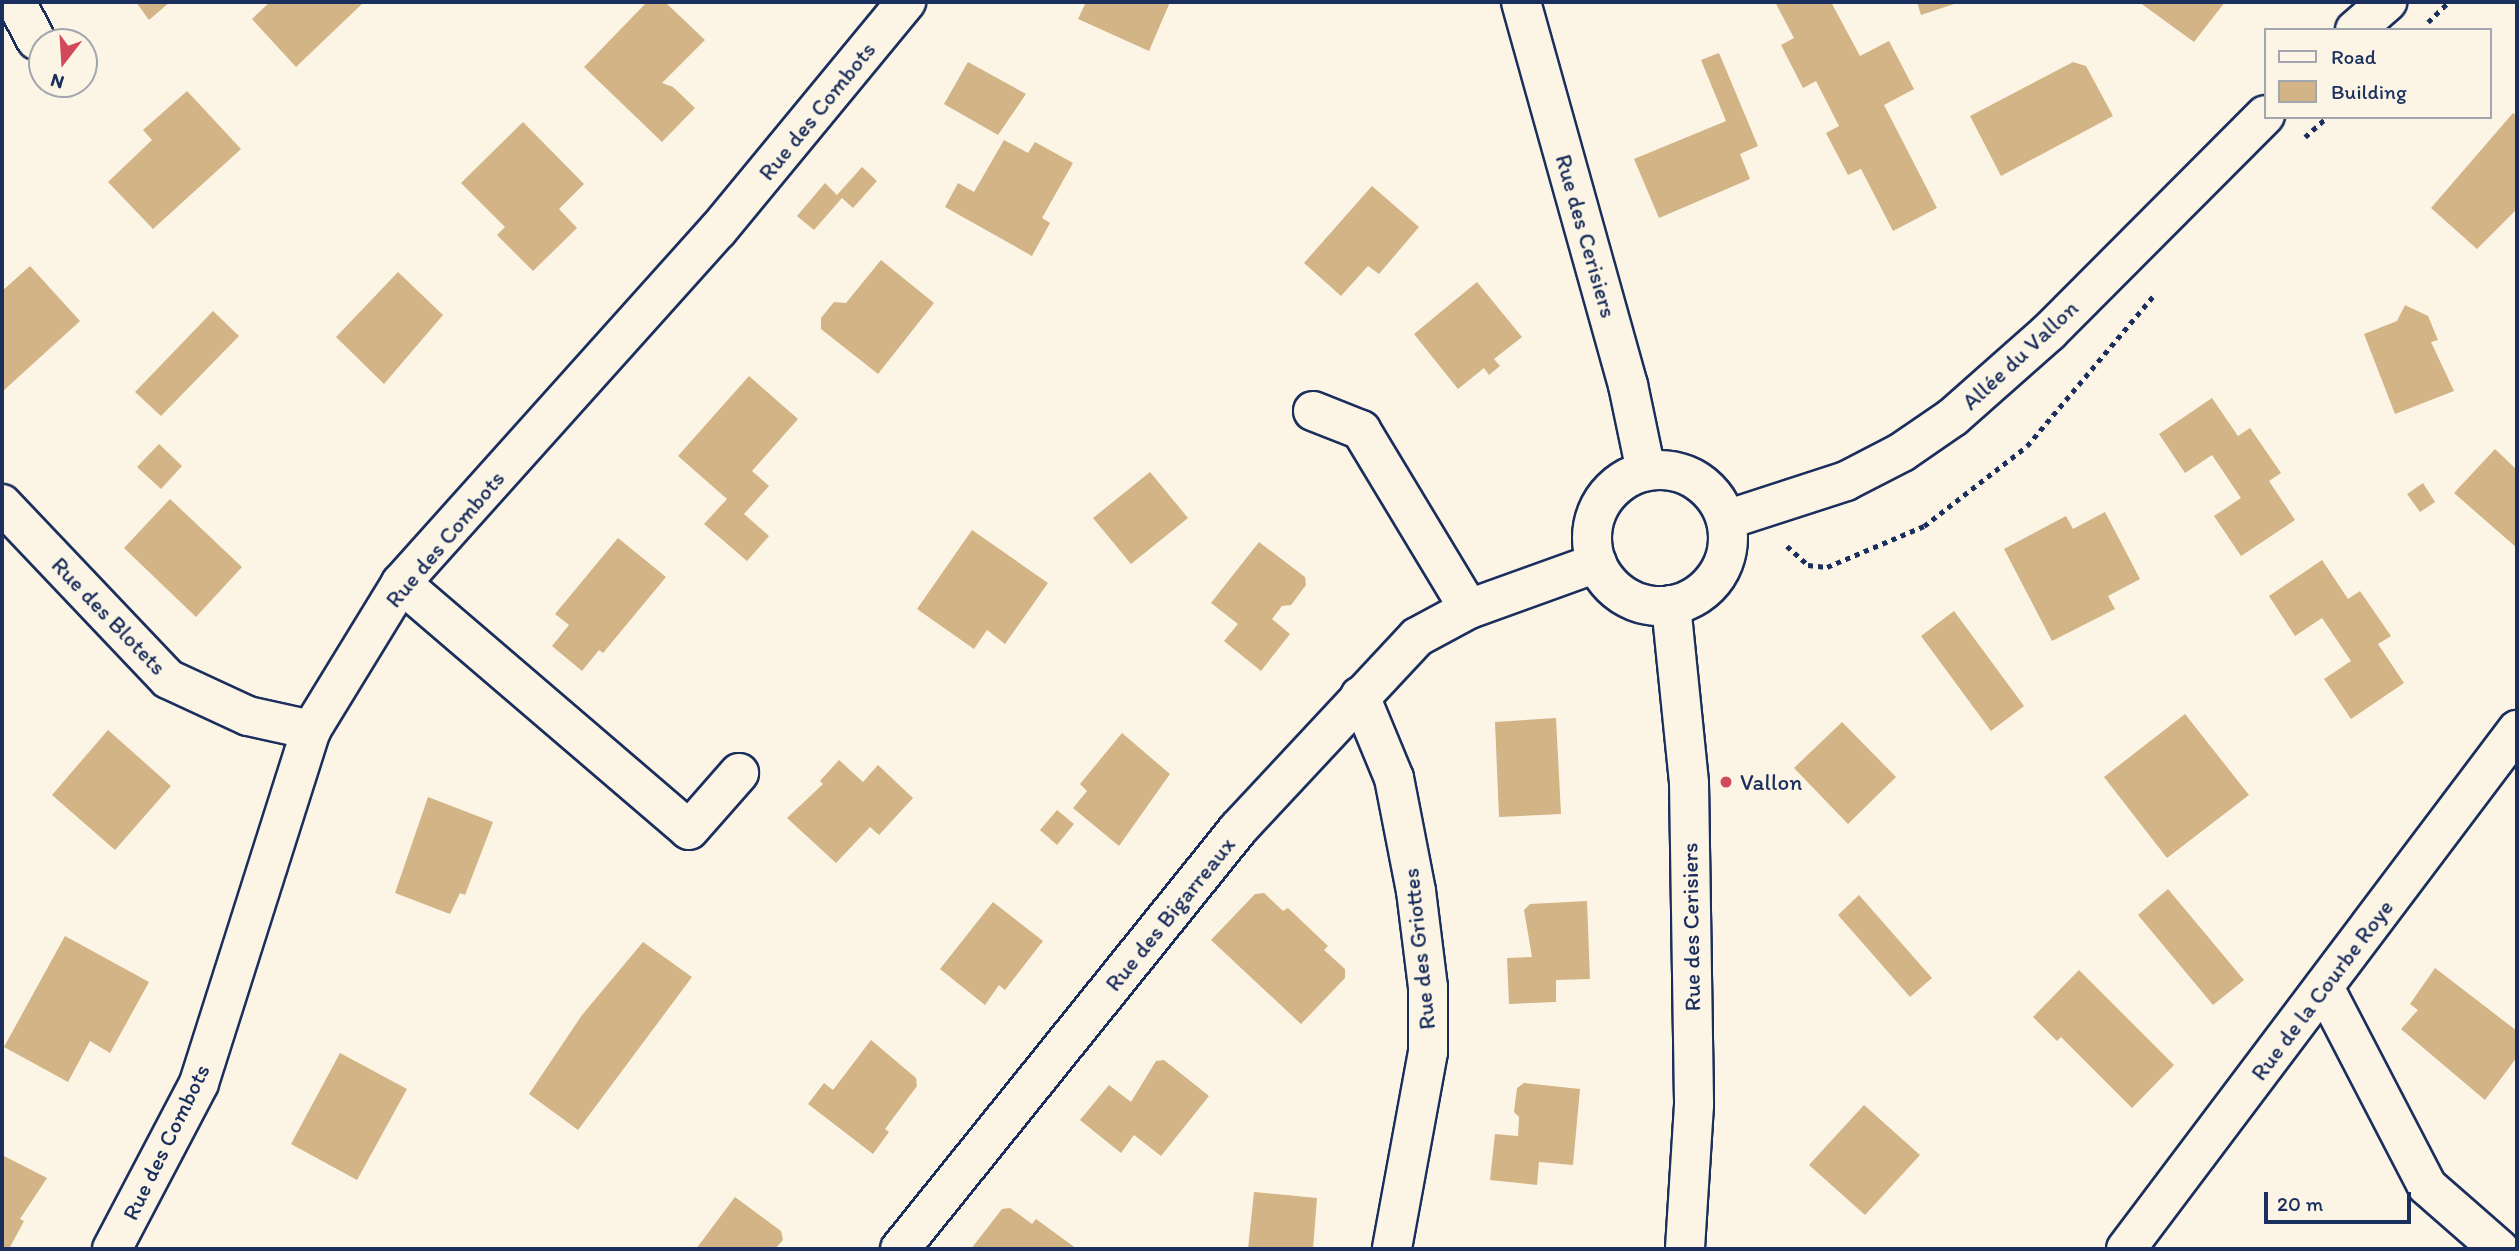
<!DOCTYPE html>
<html>
<head>
<meta charset="utf-8">
<style>
	body { margin:0 }
	#map { position:relative; width:2519px; height:1251px; overflow:hidden; background:#fcf5e5; font-family:Itim,sans-serif }
	div>[style] { position:absolute }
	[style*='--x'] { left:calc(var(--x)*1px); top:calc(var(--y)*1px); width:calc(var(--w)*1px); rotate:calc(var(--a)*1deg) }
	.building>* { inset:0; background:#d2b486 }
	.path>* { height:4.5px; margin-top:-2.25px; transform-origin:0; background:repeating-linear-gradient(90deg,#1b2f5e 0 5px,transparent 0 10px) }
	.roads { filter:drop-shadow(2px 0 #1b2f5e) drop-shadow(-2px 0 #1b2f5e) drop-shadow(0 2px #1b2f5e) drop-shadow(0 -2px #1b2f5e) }
	.minor>* { height:38px; margin:-19px; padding:0 19px; transform-origin:19px; border-radius:19px; background:#fcf5e5 }
	.tertiary>* { height:38px; margin:-19px; padding:0 19px; transform-origin:19px; border-radius:19px; background:#fcf5e5 }
	.tertiary>.ring { margin:-19px; padding:0; box-sizing:content-box; background:none; border:38px solid #fcf5e5; border-radius:50% }
	.dots>* { width:19px; height:19px; translate:-50% -50%; box-sizing:border-box; border:4px solid #fcf5e5; border-radius:50% }
	span { translate:-50% -50%; white-space:nowrap; text-align:center; line-height:1.15; -webkit-text-stroke:5px #fcf5e5; paint-order:stroke }
	.street-label { font-size:23px; color:#1b2f5e }
	.poi-label { font-size:23px; color:#1b2f5e }
	.left { translate:0 -50%; text-align:left }
	.frame { position:absolute; inset:0; border:4px solid #1b2f5e; pointer-events:none }
	.legend { position:absolute; left:2264px; top:28px; width:228px; height:91px; box-sizing:border-box; background:#fcf5e5; border:2px solid #a2a6af; margin:0; padding:9px 12px; list-style:none; font-size:21px; color:#1b2f5e }
	.legend li { display:flex; align-items:center; gap:14px; height:35px }
	.legend b { width:35px; border:2px solid #a2a6af }
	.north { position:absolute; left:28px; top:28px; width:70px; height:70px; box-sizing:border-box; background:#fcf5e5; border:2px solid #a2a6af; border-radius:50%; rotate:197deg; font-size:19px; font-weight:700; line-height:28px; text-align:center; color:#1b2f5e }
	.north::after { content:''; display:block; margin:auto; width:24px; height:32px; background:#d1495b; clip-path:polygon(50% 0,100% 100%,50% 72%,0 100%) }
	.scale { position:absolute; left:2264px; top:1192px; width:147px; height:32px; box-sizing:border-box; border:4px solid #1b2f5e; border-top:0; padding-left:9px; font-size:21px; line-height:24px; white-space:nowrap; color:#1b2f5e; -webkit-text-stroke:5px #fcf5e5; paint-order:stroke }
</style>
</head>
<body>
<div id="map">
	<div class="building">
		<div style="clip-path:polygon(136px 2px,170px 2px,149px 20px)"></div>
		<div style="clip-path:polygon(270px 2px,364px 2px,296px 67px,252px 19px)"></div>
		<div style="clip-path:polygon(647px 2px,665px 2px,705px 40px,662px 83px,673px 87px,695px 108px,662px 142px,584px 67px)"></div>
		<div style="clip-path:polygon(1086px 2px,1170px 2px,1149px 51px,1078px 19px)"></div>
		<div style="clip-path:polygon(1775px 2px,1831px 2px,1860px 56px,1889px 41px,1914px 89px,1884px 105px,1937px 208px,1893px 231px,1861px 169px,1848px 175px,1826px 133px,1839px 126px,1816px 81px,1803px 88px,1781px 45px,1794px 38px)"></div>
		<div style="clip-path:polygon(1917px 2px,1960px 2px,1921px 15px)"></div>
		<div style="clip-path:polygon(2139px 2px,2225px 2px,2194px 42px)"></div>
		<div style="clip-path:polygon(1719px 53px,1758px 146px,1740px 154px,1750px 179px,1659px 218px,1634px 159px,1726px 121px,1701px 60px)"></div>
		<div style="clip-path:polygon(968px 62px,1026px 94px,998px 135px,944px 104px)"></div>
		<div style="clip-path:polygon(2073px 62px,2086px 66px,2113px 116px,2001px 176px,1970px 116px)"></div>
		<div style="clip-path:polygon(187px 91px,241px 149px,153px 229px,108px 182px,152px 140px,143px 130px)"></div>
		<div style="clip-path:polygon(2513px 113px,2517px 116px,2517px 209px,2477px 249px,2431px 208px)"></div>
		<div style="clip-path:polygon(523px 122px,584px 184px,559px 209px,577px 228px,533px 271px,497px 235px,505px 227px,461px 183px)"></div>
		<div style="clip-path:polygon(1004px 140px,1028px 153px,1035px 142px,1073px 163px,1042px 218px,1050px 223px,1032px 256px,945px 207px,958px 183px,974px 192px)"></div>
		<div style="clip-path:polygon(862px 167px,877px 181px,853px 208px,842px 198px,814px 230px,797px 216px,825px 183px,837px 195px)"></div>
		<div style="clip-path:polygon(1372px 186px,1419px 227px,1379px 274px,1368px 266px,1341px 296px,1304px 263px)"></div>
		<div style="clip-path:polygon(881px 260px,934px 303px,878px 374px,821px 329px,821px 318px,834px 302px,846px 303px)"></div>
		<div style="clip-path:polygon(30px 266px,80px 321px,2px 392px,2px 291px)"></div>
		<div style="clip-path:polygon(398px 272px,443px 315px,384px 384px,336px 337px)"></div>
		<div style="clip-path:polygon(1477px 282px,1522px 337px,1494px 359px,1500px 366px,1489px 375px,1484px 368px,1458px 389px,1414px 334px)"></div>
		<div style="clip-path:polygon(2405px 305px,2428px 316px,2438px 340px,2431px 342px,2454px 391px,2395px 414px,2364px 334px,2397px 321px)"></div>
		<div style="clip-path:polygon(213px 311px,239px 336px,161px 416px,135px 392px)"></div>
		<div style="clip-path:polygon(749px 376px,798px 419px,752px 471px,769px 486px,744px 514px,769px 536px,747px 561px,704px 524px,727px 499px,678px 456px)"></div>
		<div style="clip-path:polygon(2212px 398px,2238px 436px,2250px 428px,2281px 473px,2269px 481px,2295px 520px,2241px 556px,2214px 516px,2241px 498px,2212px 455px,2185px 473px,2159px 434px)"></div>
		<div style="clip-path:polygon(159px 444px,182px 466px,161px 489px,137px 467px)"></div>
		<div style="clip-path:polygon(2495px 449px,2517px 470px,2517px 548px,2454px 493px)"></div>
		<div style="clip-path:polygon(1150px 472px,1188px 518px,1131px 564px,1093px 518px)"></div>
		<div style="clip-path:polygon(2423px 483px,2435px 502px,2420px 512px,2407px 494px)"></div>
		<div style="clip-path:polygon(170px 499px,242px 567px,196px 617px,124px 548px)"></div>
		<div style="clip-path:polygon(2105px 512px,2140px 579px,2108px 596px,2115px 609px,2052px 641px,2004px 549px,2066px 516px,2073px 529px)"></div>
		<div style="clip-path:polygon(972px 530px,1048px 583px,1005px 644px,987px 630px,974px 649px,917px 609px)"></div>
		<div style="clip-path:polygon(618px 538px,666px 577px,603px 653px,599px 650px,582px 671px,552px 646px,569px 625px,555px 614px)"></div>
		<div style="clip-path:polygon(1259px 542px,1305px 577px,1306px 585px,1291px 605px,1282px 606px,1272px 619px,1290px 634px,1261px 671px,1224px 641px,1238px 624px,1211px 603px)"></div>
		<div style="clip-path:polygon(2322px 560px,2348px 599px,2360px 591px,2391px 636px,2378px 644px,2404px 683px,2351px 719px,2324px 679px,2351px 661px,2322px 618px,2295px 636px,2269px 596px)"></div>
		<div style="clip-path:polygon(1954px 611px,2024px 706px,1991px 731px,1921px 636px)"></div>
		<div style="clip-path:polygon(2185px 714px,2249px 795px,2167px 858px,2104px 777px)"></div>
		<div style="clip-path:polygon(1556px 718px,1561px 814px,1499px 817px,1495px 722px)"></div>
		<div style="clip-path:polygon(1842px 722px,1896px 777px,1848px 824px,1794px 768px)"></div>
		<div style="clip-path:polygon(108px 730px,171px 786px,115px 850px,52px 795px)"></div>
		<div style="clip-path:polygon(1122px 733px,1170px 774px,1119px 846px,1073px 808px,1087px 791px,1080px 784px)"></div>
		<div style="clip-path:polygon(839px 760px,863px 782px,878px 765px,913px 798px,879px 835px,870px 827px,836px 863px,787px 818px,823px 784px,820px 781px)"></div>
		<div style="clip-path:polygon(428px 797px,493px 822px,465px 895px,460px 893px,450px 914px,395px 893px)"></div>
		<div style="clip-path:polygon(1057px 810px,1074px 824px,1057px 845px,1040px 830px)"></div>
		<div style="clip-path:polygon(2168px 889px,2244px 980px,2213px 1005px,2138px 915px)"></div>
		<div style="clip-path:polygon(1264px 893px,1283px 911px,1288px 908px,1328px 946px,1324px 950px,1345px 969px,1345px 978px,1301px 1024px,1211px 940px,1255px 894px)"></div>
		<div style="clip-path:polygon(1859px 895px,1932px 978px,1910px 997px,1838px 915px)"></div>
		<div style="clip-path:polygon(1587px 901px,1590px 979px,1556px 980px,1556px 1002px,1509px 1004px,1507px 958px,1532px 957px,1524px 910px,1530px 904px)"></div>
		<div style="clip-path:polygon(993px 902px,1043px 941px,1005px 990px,999px 985px,985px 1005px,940px 969px)"></div>
		<div style="clip-path:polygon(65px 936px,149px 982px,110px 1053px,90px 1041px,68px 1082px,4px 1047px)"></div>
		<div style="clip-path:polygon(643px 942px,692px 977px,578px 1130px,529px 1094px,582px 1015px)"></div>
		<div style="clip-path:polygon(2435px 968px,2517px 1031px,2517px 1057px,2485px 1100px,2401px 1029px,2418px 1010px,2410px 1004px)"></div>
		<div style="clip-path:polygon(2079px 970px,2174px 1065px,2132px 1108px,2061px 1037px,2057px 1041px,2033px 1017px)"></div>
		<div style="clip-path:polygon(871px 1040px,916px 1078px,917px 1086px,885px 1129px,889px 1132px,873px 1154px,808px 1104px,824px 1083px,833px 1090px)"></div>
		<div style="clip-path:polygon(340px 1053px,407px 1089px,357px 1180px,291px 1144px)"></div>
		<div style="clip-path:polygon(1164px 1060px,1209px 1096px,1161px 1156px,1134px 1135px,1121px 1153px,1080px 1120px,1109px 1085px,1131px 1102px,1156px 1061px)"></div>
		<div style="clip-path:polygon(1524px 1083px,1580px 1089px,1573px 1165px,1539px 1162px,1537px 1185px,1490px 1180px,1495px 1134px,1518px 1136px,1519px 1117px,1514px 1112px,1517px 1088px)"></div>
		<div style="clip-path:polygon(1864px 1105px,1920px 1155px,1865px 1215px,1809px 1165px)"></div>
		<div style="clip-path:polygon(2px 1155px,47px 1178px,20px 1219px,24px 1221px,9px 1249px,2px 1249px)"></div>
		<div style="clip-path:polygon(1254px 1192px,1317px 1198px,1313px 1249px,1248px 1249px)"></div>
		<div style="clip-path:polygon(735px 1197px,781px 1231px,783px 1240px,775px 1249px,696px 1249px)"></div>
		<div style="clip-path:polygon(1010px 1208px,1032px 1224px,1036px 1219px,1077px 1249px,971px 1249px,1002px 1209px)"></div>
	</div>
	<div class="path">
		<div style="--x:2428;--y:22;--w:29;--a:-44"></div>
		<div style="--x:2305;--y:137;--w:30;--a:-42"></div>
		<div style="--x:1787;--y:546;--w:28;--a:42"></div>
		<div style="--x:1808;--y:565;--w:19;--a:6"></div>
		<div style="--x:1827;--y:567;--w:105;--a:-22.9"></div>
		<div style="--x:1924;--y:526;--w:130;--a:-37.8"></div>
		<div style="--x:2027;--y:446;--w:197;--a:-49.9"></div>
	</div>
	<div class="roads">
		<div class="minor">
			<div style="--x:16;--y:2;--w:43;--a:62.2"></div>
			<div style="--x:2355;--y:30;--w:43;--a:-41.2"></div>
			<div style="--x:1313;--y:411;--w:52;--a:21.6"></div>
			<div style="--x:1361;--y:430;--w:209;--a:58.9"></div>
			<div style="--x:2;--y:504;--w:241;--a:46.5"></div>
			<div style="--x:168;--y:679;--w:88;--a:24.8"></div>
			<div style="--x:248;--y:716;--w:65;--a:12.5"></div>
			<div style="--x:1726;--y:520;--w:126;--a:-18"></div>
			<div style="--x:1846;--y:481;--w:63;--a:-27.4"></div>
			<div style="--x:1902;--y:452;--w:62;--a:-34.5"></div>
			<div style="--x:1953;--y:417;--w:128;--a:-41.5"></div>
			<div style="--x:2049;--y:332;--w:306;--a:-45.1"></div>
			<div style="--x:401;--y:583;--w:379;--a:40.6"></div>
			<div style="--x:689;--y:830;--w:76;--a:-48.7"></div>
			<div style="--x:1360;--y:696;--w:89;--a:67.5"></div>
			<div style="--x:1394;--y:778;--w:115;--a:79"></div>
			<div style="--x:1416;--y:891;--w:97;--a:82.9"></div>
			<div style="--x:1428;--y:987;--w:65;--a:90"></div>
			<div style="--x:1428;--y:1052;--w:200;--a:100.4"></div>
			<div style="--x:2324;--y:987;--w:224;--a:62.6"></div>
			<div style="--x:2427;--y:1186;--w:96;--a:41.2"></div>
			<div style="--x:112;--y:1249;--w:187;--a:-62.3"></div>
			<div style="--x:199;--y:1083;--w:370;--a:-72.4"></div>
			<div style="--x:311;--y:730;--w:172;--a:-58.5"></div>
			<div style="--x:401;--y:583;--w:474;--a:-48.1"></div>
			<div style="--x:718;--y:230;--w:296;--a:-50.5"></div>
			<div style="--x:900;--y:1249;--w:539;--a:-51.17"></div>
			<div style="--x:1238;--y:829;--w:262;--a:-47"></div>
			<div style="--x:1417;--y:637;--w:59;--a:-28.3"></div>
			<div style="--x:1469;--y:609;--w:136;--a:-19.8"></div>
			<div style="--x:2126;--y:1249;--w:650;--a:-53.01"></div>
		</div>
		<div class="tertiary">
			<div style="--x:1521;--y:2;--w:398;--a:74.4"></div>
			<div style="--x:1628;--y:385;--w:88;--a:78.2"></div>
			<div class="ring" style="left:1592px;top:470px;width:98px;height:98px"></div>
			<div style="--x:1671;--y:605;--w:179;--a:84.2"></div>
			<div style="--x:1689;--y:783;--w:322;--a:89.1"></div>
			<div style="--x:1694;--y:1105;--w:144;--a:93.6"></div>
		</div>
	</div>
	<div class="dots">
		<div style="left:1726px;top:782px;background:#d1495b"></div>
	</div>
	<div class="street-label">
		<span style="left:817px;top:111px;rotate:-51deg">Rue des Combots</span>
		<span style="left:1586px;top:236px;rotate:74deg">Rue des Cerisiers</span>
		<span style="left:2020px;top:355px;rotate:-43deg">Allée du Vallon</span>
		<span style="left:445px;top:539px;rotate:-50deg">Rue des Combots</span>
		<span style="left:109px;top:616px;rotate:46deg">Rue des Blotets</span>
		<span style="left:1170px;top:914px;rotate:-51deg">Rue des Bigarreaux</span>
		<span style="left:1691px;top:927px;rotate:-91deg">Rue des Cerisiers</span>
		<span style="left:1419px;top:949px;rotate:-96deg">Rue des Griottes</span>
		<span style="left:2322px;top:990px;rotate:-53deg">Rue de la Courbe Roye</span>
		<span style="left:166px;top:1142px;rotate:-64deg">Rue des Combots</span>
	</div>
	<div class="poi-label">
		<span class="left" style="left:1740px;top:782px">Vallon</span>
	</div>
	<div class="frame"></div>
	<ul class="legend">
	<li><b style="height:9px;background:#fcf5e5"></b>Road</li>
	<li><b style="height:19px;background:#d2b486"></b>Building</li>
	</ul>
	<div class="north">N</div>
	<div class="scale">20 m</div>
</div>
</body>
</html>
